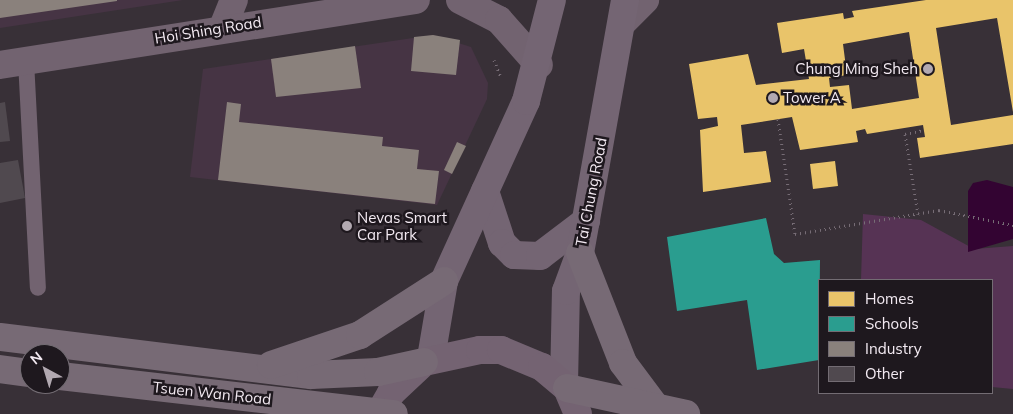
<!DOCTYPE html>
<html>
<head>
<meta charset="utf-8">
<style>
	body { margin:0 }
	#map { position:relative; width:1013px; height:414px; overflow:hidden; background:#383037; font-family:Mulish,sans-serif }
	div>[style] { position:absolute }
	[style*='--x'] { left:calc(var(--x)*1px); top:calc(var(--y)*1px); width:calc(var(--w)*1px); rotate:calc(var(--a)*1deg) }
	.built>* { inset:0; background:#463444 }
	.green>* { inset:0; background:#563354 }
	.water>* { inset:0; background:#330432 }
	.homes>* { inset:0; background:#e9c46a }
	.schools>* { inset:0; background:#2a9d8f }
	.industry>* { inset:0; background:#8a817c }
	.building>* { inset:0; background:#50494f }
	.path>* { height:3px; margin-top:-1.5px; transform-origin:0; background:repeating-linear-gradient(90deg,#766c75 0 1px,transparent 0 5px) }
	.service>* { height:16px; margin:-8px; padding:0 8px; transform-origin:8px; border-radius:8px; background:#726370 }
	.minor>* { height:28px; margin:-14px; padding:0 14px; transform-origin:14px; border-radius:14px; background:#726370 }
	.tertiary>* { height:28px; margin:-14px; padding:0 14px; transform-origin:14px; border-radius:14px; background:#726370 }
	.secondary>* { height:28px; margin:-14px; padding:0 14px; transform-origin:14px; border-radius:14px; background:#746573 }
	.primary>* { height:28px; margin:-14px; padding:0 14px; transform-origin:14px; border-radius:14px; background:#746372 }
	.motorway>* { height:28px; margin:-14px; padding:0 14px; transform-origin:14px; border-radius:14px; background:#776a75 }
	.dots>* { width:14px; height:14px; translate:-50% -50%; box-sizing:border-box; border:2px solid #1e181e; border-radius:50% }
	span { translate:-50% -50%; white-space:nowrap; text-align:center; line-height:1.15; -webkit-text-stroke:5px #1e181e; paint-order:stroke }
	.street-label { font-size:15px; color:#f3eaf2 }
	.poi-label { font-size:15px; color:#f3eaf2 }
	.right { translate:-100% -50%; text-align:right }
	.left { translate:0 -50%; text-align:left }
	.legend { position:absolute; left:818px; top:279px; width:175px; height:115px; box-sizing:border-box; background:#1e181e; border:1px solid #736c73; margin:0; padding:6px 9px; list-style:none; font-size:15px; color:#f3eaf2 }
	.legend li { display:flex; align-items:center; gap:10px; height:25px }
	.legend b { width:25px; border:1px solid #736c73 }
	.north { position:absolute; left:20px; top:344px; width:50px; height:50px; box-sizing:border-box; background:#1e181e; border:1px solid #736c73; border-radius:50%; rotate:321deg; font-size:14px; font-weight:700; line-height:20px; text-align:center; color:#f3eaf2 }
	.north::after { content:''; display:block; margin:auto; width:18px; height:22px; background:#b2a9b1; clip-path:polygon(50% 0,100% 100%,50% 72%,0 100%) }
</style>
</head>
<body>
<div id="map">
	<div class="built">
		<div style="clip-path:polygon(0 0,183px 0,0 28px)"></div>
		<div style="clip-path:polygon(433px 35px,471px 47px,488px 83px,487px 99px,437px 205px,190px 177px,203px 69px)"></div>
	</div>
	<div class="green">
		<div style="clip-path:polygon(863px 214px,921px 220px,974px 249px,1013px 246px,1013px 389px,992px 387px,992px 280px,861px 280px)"></div>
	</div>
	<div class="water">
		<div style="clip-path:polygon(987px 180px,1013px 187px,1013px 239px,968px 252px,968px 191px,973px 183px)"></div>
	</div>
	<div class="homes">
		<div style="clip-path:polygon(evenodd,926px 0,1013px 0,1013px 112px,997px 18px,936px 28px,951px 125px,1013px 115px,1013px 144px,920px 158px,917px 138px,925px 137px,923px 125px,867px 134px,865px 129px,856px 131px,858px 142px,800px 150px,792px 117px,741px 125px,744px 153px,766px 151px,771px 182px,703px 192px,700px 130px,718px 126px,717px 117px,698px 119px,689px 64px,748px 54px,756px 85px,809px 79px,804px 49px,782px 53px,777px 23px,843px 13px,844px 19px,854px 17px,852px 11px,926px 0,909px 32px,919px 98px,852px 109px,849px 85px,830px 87px,829px 78px,847px 75px,843px 44px,909px 32px)"></div>
		<div style="clip-path:polygon(835px 161px,838px 186px,813px 189px,810px 164px)"></div>
	</div>
	<div class="schools">
		<div style="clip-path:polygon(766px 218px,774px 254px,784px 263px,820px 260px,819px 360px,757px 370px,747px 300px,677px 311px,667px 237px)"></div>
	</div>
	<div class="industry">
		<div style="clip-path:polygon(0 0,117px 0,117px 1px,0 18px)"></div>
		<div style="clip-path:polygon(433px 35px,460px 40px,456px 75px,411px 71px,414px 37px)"></div>
		<div style="clip-path:polygon(355px 46px,361px 88px,276px 97px,271px 59px)"></div>
		<div style="clip-path:polygon(227px 102px,241px 104px,239px 122px,383px 137px,382px 146px,419px 150px,417px 169px,439px 171px,435px 204px,218px 180px)"></div>
		<div style="clip-path:polygon(457px 142px,466px 146px,452px 174px,444px 170px)"></div>
	</div>
	<div class="building">
		<div style="clip-path:polygon(5px 102px,10px 141px,0 142px,0 103px)"></div>
		<div style="clip-path:polygon(18px 160px,25px 198px,0 203px,0 163px)"></div>
	</div>
	<div class="path">
		<div style="--x:494;--y:60;--w:18;--a:68"></div>
		<div style="--x:778;--y:119;--w:116;--a:81.6"></div>
		<div style="--x:795;--y:234;--w:146;--a:-9.5"></div>
		<div style="--x:939;--y:210;--w:76;--a:11.5"></div>
		<div style="--x:918;--y:214;--w:81;--a:-99.2"></div>
		<div style="--x:905;--y:134;--w:19;--a:-12"></div>
	</div>
	<div class="service">
		<div style="--x:26;--y:61;--w:227;--a:87"></div>
	</div>
	<div class="minor">
		<div style="--x:460;--y:0;--w:44;--a:27.1"></div>
		<div style="--x:499;--y:20;--w:60;--a:48.4"></div>
		<div style="--x:223;--y:27;--w:29;--a:-68"></div>
		<div style="--x:0;--y:65;--w:421;--a:-8.9"></div>
	</div>
	<div class="tertiary">
		<div style="--x:624;--y:21;--w:30;--a:-45"></div>
	</div>
	<div class="secondary">
		<div style="--x:485;--y:191;--w:55;--a:71.9"></div>
		<div style="--x:502;--y:243;--w:17;--a:45"></div>
		<div style="--x:514;--y:255;--w:26;--a:2"></div>
		<div style="--x:540;--y:256;--w:58;--a:-37.3"></div>
		<div style="--x:431;--y:358;--w:78;--a:-80.4"></div>
		<div style="--x:444;--y:281;--w:198;--a:-65.5"></div>
		<div style="--x:526;--y:101;--w:104;--a:-75.6"></div>
		<div style="--x:564;--y:384;--w:93;--a:-88.8"></div>
		<div style="--x:566;--y:291;--w:40;--a:-69.8"></div>
		<div style="--x:580;--y:253;--w:257;--a:-79.9"></div>
	</div>
	<div class="primary">
		<div style="--x:379;--y:414;--w:24;--a:-60"></div>
		<div style="--x:391;--y:393;--w:45;--a:-43.2"></div>
		<div style="--x:424;--y:362;--w:57;--a:-12.1"></div>
		<div style="--x:480;--y:350;--w:21;--a:0"></div>
		<div style="--x:501;--y:350;--w:44;--a:22.5"></div>
		<div style="--x:542;--y:367;--w:33;--a:40"></div>
		<div style="--x:567;--y:388;--w:28;--a:67"></div>
	</div>
	<div class="motorway">
		<div style="--x:580;--y:253;--w:118;--a:68.6"></div>
		<div style="--x:623;--y:363;--w:54;--a:53.3"></div>
		<div style="--x:0;--y:337;--w:313;--a:7"></div>
		<div style="--x:311;--y:375;--w:67;--a:-2.6"></div>
		<div style="--x:378;--y:372;--w:47;--a:-12.3"></div>
		<div style="--x:271;--y:365;--w:94;--a:-18.6"></div>
		<div style="--x:360;--y:335;--w:100;--a:-32.7"></div>
		<div style="--x:0;--y:369;--w:30;--a:8"></div>
		<div style="--x:60;--y:376;--w:336;--a:6.5"></div>
		<div style="--x:567;--y:388;--w:122;--a:12.3"></div>
	</div>
	<div class="dots">
		<div style="left:928px;top:69px;background:#b2a9b1"></div>
		<div style="left:773px;top:98px;background:#b2a9b1"></div>
		<div style="left:347px;top:226px;background:#b2a9b1"></div>
	</div>
	<div class="street-label">
		<span style="left:208px;top:30px;rotate:-9deg">Hoi Shing Road</span>
		<span style="left:591px;top:192px;rotate:-79deg">Tai Chung Road</span>
		<span style="left:212px;top:393px;rotate:6deg">Tsuen Wan Road</span>
	</div>
	<div class="poi-label">
		<span class="right" style="left:918px;top:69px">Chung Ming Sheh</span>
		<span class="left" style="left:783px;top:98px">Tower A</span>
		<span class="left" style="left:357px;top:226px">Nevas Smart<br>Car Park</span>
	</div>
	<ul class="legend">
	<li><b style="height:14px;background:#e9c46a"></b>Homes</li>
	<li><b style="height:14px;background:#2a9d8f"></b>Schools</li>
	<li><b style="height:14px;background:#8a817c"></b>Industry</li>
	<li><b style="height:14px;background:#50494f"></b>Other</li>
	</ul>
	<div class="north">N</div>
</div>
</body>
</html>
